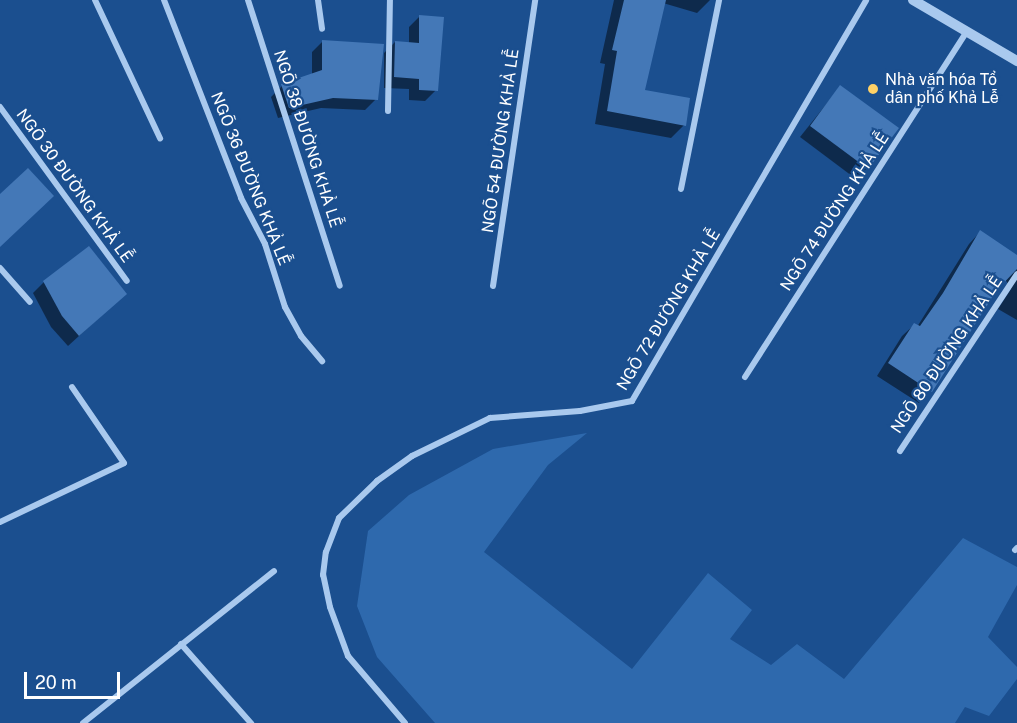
<!DOCTYPE html>
<html>
<head>
<meta charset="utf-8">
<style>
	body { margin:0 }
	#map { position:relative; width:1017px; height:723px; overflow:hidden; background:#1b4f8f; font-family:"Public Sans",sans-serif }
	div>[style] { position:absolute }
	[style*='--x'] { left:calc(var(--x)*1px); top:calc(var(--y)*1px); width:calc(var(--w)*1px); rotate:calc(var(--a)*1deg) }
	.green>* { inset:0; background:#2e69ad }
	.shadow>* { inset:0; background:#0007 }
	.building>* { inset:0; background:#4478b7 }
	.minor>* { height:6px; margin:-3px; padding:0 3px; transform-origin:3px; border-radius:3px; background:#a9c9ee }
	.tertiary>* { height:10px; margin:-5px; padding:0 5px; transform-origin:5px; border-radius:5px; background:#a9c9ee }
	.dots>* { width:16px; height:16px; translate:-50% -50%; box-sizing:border-box; border:3px solid #1b4f8f; border-radius:50% }
	span { translate:-50% -50%; white-space:nowrap; text-align:center; line-height:1.15; -webkit-text-stroke:4.5px #1b4f8f; paint-order:stroke }
	.poi-label { font-size:16px; color:#fff }
	.left { translate:0 -50%; text-align:left }
	.street-label { font-size:16px; color:#fff }
	.scale { position:absolute; left:24px; top:672px; width:96px; height:27px; box-sizing:border-box; border:3px solid #fff; border-top:0; padding-left:8px; font-size:18px; line-height:21px; white-space:nowrap; color:#fff; -webkit-text-stroke:4px #1b4f8f; paint-order:stroke }
</style>
</head>
<body>
<div id="map">
	<div class="green">
		<div style="clip-path:polygon(587px 433px,548px 465px,484px 552px,632px 669px,708px 573px,752px 610px,730px 639px,771px 665px,797px 644px,844px 679px,963px 538px,1017px 567px,1017px 585px,988px 637px,1017px 667px,1017px 679px,989px 716px,965px 707px,955px 723px,435px 723px,377px 657px,357px 606px,368px 531px,409px 495px,493px 449px)"></div>
	</div>
	<div class="shadow">
		<div style="clip-path:polygon(614px 0,710px 0,697px 13px,663px 3px,643px 91px,684px 125px,671px 138px,595px 124px,605px 64px,600px 63px)"></div>
		<div style="clip-path:polygon(420px 16px,436px 90px,425px 101px,409px 100px,409px 89px,384px 88px,384px 53px,395px 42px,409px 44px,409px 27px)"></div>
		<div style="clip-path:polygon(323px 41px,376px 99px,365px 110px,321px 108px,278px 118px,271px 97px,282px 86px,312px 75px,312px 52px)"></div>
		<div style="clip-path:polygon(840px 87px,867px 168px,856px 179px,800px 137px)"></div>
		<div style="clip-path:polygon(980px 232px,1017px 256px,1017px 320px,998px 309px,1011px 289px,1005px 279px,919px 403px,877px 376px,902px 336px,914px 325px,917px 327px,969px 244px)"></div>
		<div style="clip-path:polygon(44px 282px,114px 304px,68px 346px,51px 327px,33px 293px)"></div>
	</div>
	<div class="building">
		<div style="clip-path:polygon(624px 0,666px 0,645px 90px,690px 98px,686px 126px,607px 111px,617px 51px,612px 50px)"></div>
		<div style="clip-path:polygon(419px 15px,444px 17px,438px 91px,419px 90px,419px 79px,394px 77px,395px 41px,419px 43px)"></div>
		<div style="clip-path:polygon(322px 40px,384px 44px,378px 100px,333px 98px,289px 108px,281px 84px,322px 70px)"></div>
		<div style="clip-path:polygon(840px 85px,899px 128px,868px 169px,810px 126px)"></div>
		<div style="clip-path:polygon(28px 168px,54px 196px,0 247px,0 194px)"></div>
		<div style="clip-path:polygon(980px 230px,1017px 255px,1017px 269px,997px 290px,932px 392px,888px 363px,914px 323px,920px 326px,943px 293px)"></div>
		<div style="clip-path:polygon(89px 246px,127px 294px,79px 336px,62px 316px,43px 281px)"></div>
	</div>
	<div class="minor">
		<div style="--x:95;--y:0;--w:153;--a:64.8"></div>
		<div style="--x:164;--y:0;--w:212;--a:68.7"></div>
		<div style="--x:241;--y:198;--w:52;--a:62.4"></div>
		<div style="--x:265;--y:244;--w:66;--a:72.4"></div>
		<div style="--x:285;--y:307;--w:33;--a:61"></div>
		<div style="--x:301;--y:336;--w:33;--a:50"></div>
		<div style="--x:248;--y:0;--w:300;--a:72.2"></div>
		<div style="--x:318;--y:0;--w:29;--a:82"></div>
		<div style="--x:0;--y:107;--w:215;--a:53.9"></div>
		<div style="--x:388;--y:111;--w:111;--a:-89"></div>
		<div style="--x:681;--y:189;--w:193;--a:-78.6"></div>
		<div style="--x:0;--y:268;--w:45;--a:48.6"></div>
		<div style="--x:493;--y:286;--w:289;--a:-81.6"></div>
		<div style="--x:745;--y:377;--w:411;--a:-57.3"></div>
		<div style="--x:900;--y:451;--w:212;--a:-56.5"></div>
		<div style="--x:0;--y:522;--w:137;--a:-25.4"></div>
		<div style="--x:124;--y:463;--w:92;--a:-124.4"></div>
		<div style="--x:1015;--y:550;--w:3;--a:-45"></div>
		<div style="--x:181;--y:644;--w:106;--a:48.5"></div>
		<div style="--x:83;--y:723;--w:244;--a:-38.5"></div>
		<div style="--x:405;--y:723;--w:88;--a:-130.4"></div>
		<div style="--x:348;--y:656;--w:52;--a:-110.2"></div>
		<div style="--x:330;--y:607;--w:33;--a:-102"></div>
		<div style="--x:323;--y:575;--w:23;--a:-83"></div>
		<div style="--x:326;--y:552;--w:36;--a:-69"></div>
		<div style="--x:339;--y:518;--w:53;--a:-44.2"></div>
		<div style="--x:377;--y:481;--w:43;--a:-35.5"></div>
		<div style="--x:412;--y:456;--w:87;--a:-26"></div>
		<div style="--x:490;--y:418;--w:90;--a:-4.4"></div>
		<div style="--x:580;--y:411;--w:53;--a:-10.9"></div>
		<div style="--x:632;--y:401;--w:464;--a:-59.7"></div>
	</div>
	<div class="tertiary">
		<div style="--x:913;--y:0;--w:121;--a:30.4"></div>
	</div>
	<div class="dots">
		<div style="left:873px;top:89px;background:#ffd166"></div>
	</div>
	<div class="poi-label">
		<span class="left" style="left:885px;top:89px">Nhà văn hóa Tổ<br>dân phố Khả Lễ</span>
	</div>
	<div class="street-label">
		<span style="left:307px;top:139px;rotate:72deg">NGÕ 38 ĐƯỜNG KHẢ LỄ</span>
		<span style="left:501px;top:141px;rotate:-82deg">NGÕ 54 ĐƯỜNG KHẢ LỄ</span>
		<span style="left:250px;top:179px;rotate:68deg">NGÕ 36 ĐƯỜNG KHẢ LỄ</span>
		<span style="left:74px;top:186px;rotate:54deg">NGÕ 30 ĐƯỜNG KHẢ LỄ</span>
		<span style="left:835px;top:212px;rotate:-57deg">NGÕ 74 ĐƯỜNG KHẢ LỄ</span>
		<span style="left:669px;top:310px;rotate:-59deg">NGÕ 72 ĐƯỜNG KHẢ LỄ</span>
		<span style="left:947px;top:355px;rotate:-56deg">NGÕ 80 ĐƯỜNG KHẢ LỄ</span>
	</div>
	<div class="scale">20 m</div>
</div>
</body>
</html>
